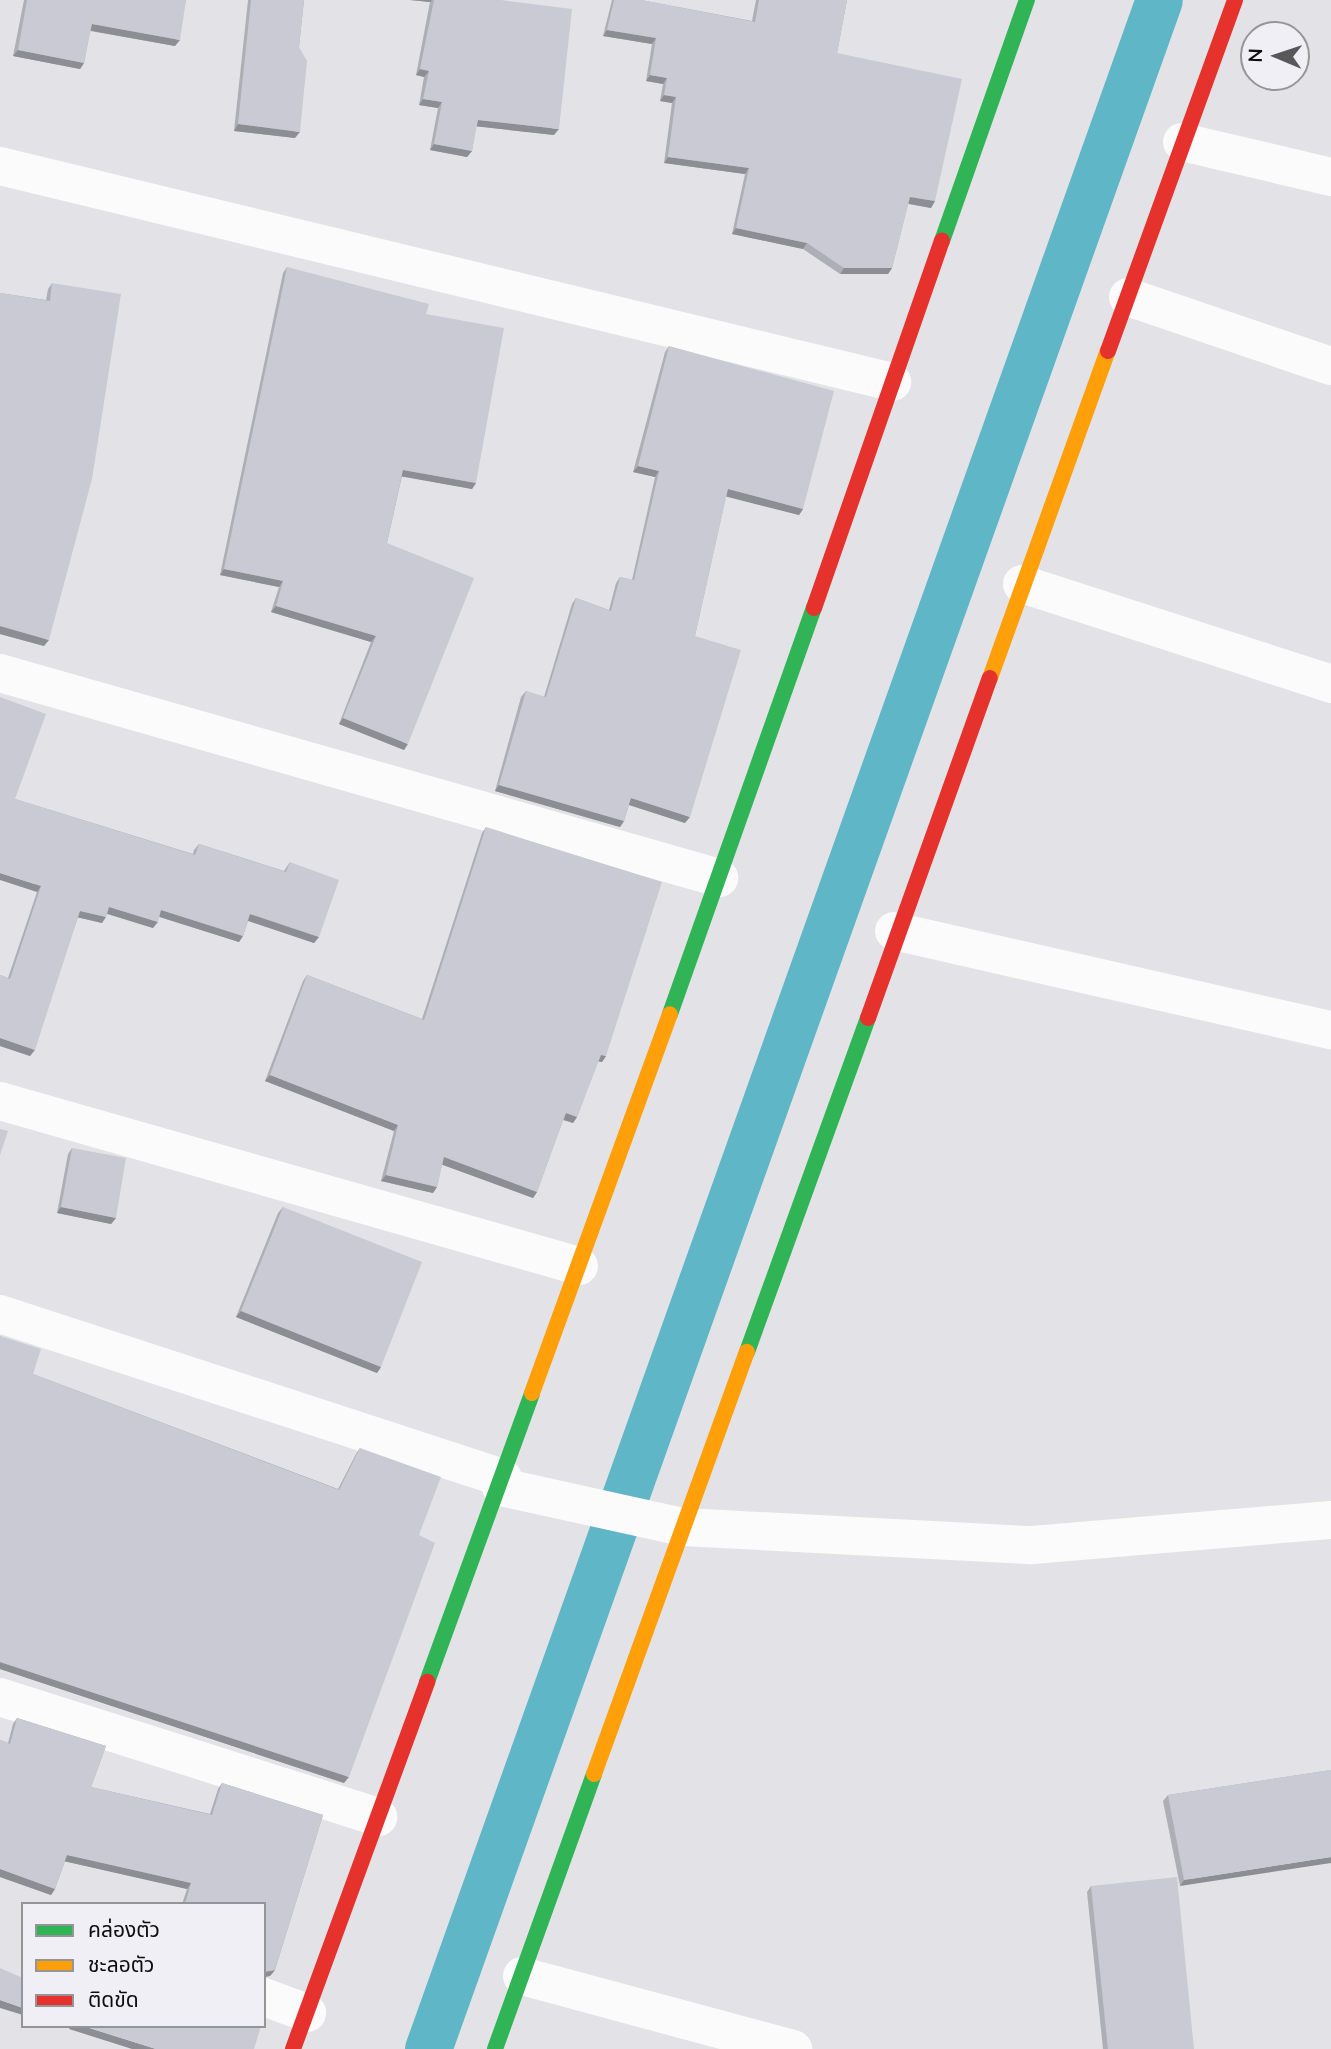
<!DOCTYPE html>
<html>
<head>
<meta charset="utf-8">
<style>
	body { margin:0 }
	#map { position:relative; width:1331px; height:2049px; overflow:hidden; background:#e3e3e7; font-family:"Nunito Sans","Noto Sans Thai",sans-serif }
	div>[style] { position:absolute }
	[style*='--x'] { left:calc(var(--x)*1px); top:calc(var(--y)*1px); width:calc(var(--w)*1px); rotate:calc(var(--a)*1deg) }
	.canal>* { height:47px; margin:-23.5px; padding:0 23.5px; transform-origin:23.5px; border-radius:23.5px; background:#5fb6c7 }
	.street>* { height:38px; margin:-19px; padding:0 19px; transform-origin:19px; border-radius:19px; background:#fbfbfb }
	.fast>* { height:16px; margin:-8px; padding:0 8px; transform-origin:8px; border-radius:8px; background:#30b455 }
	.slow>* { height:16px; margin:-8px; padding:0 8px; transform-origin:8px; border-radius:8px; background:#ff9f0a }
	.jam>* { height:16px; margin:-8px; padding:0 8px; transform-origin:8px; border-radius:8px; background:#e5322d }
	.wall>* { inset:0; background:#aeaeb6 }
	.shaded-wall>* { inset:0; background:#8d8d94 }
	.building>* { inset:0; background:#cacad4 }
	span { translate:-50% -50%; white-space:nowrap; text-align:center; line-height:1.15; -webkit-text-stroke:5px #efeff5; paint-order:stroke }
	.legend { position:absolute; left:21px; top:1902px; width:245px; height:126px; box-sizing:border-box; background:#efeff5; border:2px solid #959599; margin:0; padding:9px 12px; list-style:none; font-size:21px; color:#0d0d0f }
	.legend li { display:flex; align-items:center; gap:14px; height:35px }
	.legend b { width:35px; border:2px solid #959599 }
	.north { position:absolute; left:1240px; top:21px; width:70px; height:70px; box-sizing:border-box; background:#efeff5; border:2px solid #959599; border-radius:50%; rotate:272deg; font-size:19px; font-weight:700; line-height:28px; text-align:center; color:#0d0d0f }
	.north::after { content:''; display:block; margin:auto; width:24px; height:32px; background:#58585b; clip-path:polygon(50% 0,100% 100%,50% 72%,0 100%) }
</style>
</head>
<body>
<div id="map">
	<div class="canal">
		<div style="--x:428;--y:2049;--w:2175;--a:-70.37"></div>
	</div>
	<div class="street">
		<div style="--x:1182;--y:142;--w:153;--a:13.2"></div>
		<div style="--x:0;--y:166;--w:918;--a:13.61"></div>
		<div style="--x:1128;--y:297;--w:214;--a:18.8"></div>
		<div style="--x:1022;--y:584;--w:325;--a:17.9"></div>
		<div style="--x:0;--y:673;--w:748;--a:15.91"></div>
		<div style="--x:894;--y:931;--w:448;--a:12.8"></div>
		<div style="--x:0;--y:1101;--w:602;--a:15.91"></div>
		<div style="--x:0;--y:1314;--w:529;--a:18.06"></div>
		<div style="--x:501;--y:1487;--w:186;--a:12.4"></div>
		<div style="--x:683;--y:1527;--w:349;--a:3"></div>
		<div style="--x:1032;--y:1545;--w:300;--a:-4.8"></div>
		<div style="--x:0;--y:1697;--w:397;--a:17.6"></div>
		<div style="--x:522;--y:1976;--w:281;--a:15.1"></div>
		<div style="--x:264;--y:1997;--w:46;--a:20.4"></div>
	</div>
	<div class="fast">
		<div style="--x:942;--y:241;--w:256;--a:-70.6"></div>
		<div style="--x:670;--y:1014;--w:431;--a:-70.5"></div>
		<div style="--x:747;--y:1352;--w:355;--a:-70.1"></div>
		<div style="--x:427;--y:1682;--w:307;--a:-70"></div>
		<div style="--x:495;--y:2049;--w:292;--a:-70.2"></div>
	</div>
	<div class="slow">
		<div style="--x:990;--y:678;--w:348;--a:-70.2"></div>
		<div style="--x:532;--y:1393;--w:403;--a:-70"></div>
		<div style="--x:594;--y:1774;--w:449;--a:-70.1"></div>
	</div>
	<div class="jam">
		<div style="--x:1108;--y:351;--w:373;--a:-70.1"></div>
		<div style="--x:814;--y:608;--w:389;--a:-70.8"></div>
		<div style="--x:868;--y:1018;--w:361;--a:-70.3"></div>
		<div style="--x:293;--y:2049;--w:391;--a:-69.9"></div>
	</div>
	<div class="wall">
		<div style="clip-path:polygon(24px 0,186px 0,175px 46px,90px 31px,84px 63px,80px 69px,13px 56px)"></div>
		<div style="clip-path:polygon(248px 0,304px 0,299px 47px,295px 138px,234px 131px)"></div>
		<div style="clip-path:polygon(410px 0,501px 0,554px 135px,476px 126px,472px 151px,467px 157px,430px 150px,438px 108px,419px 105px,424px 77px,416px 75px,430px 2px)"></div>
		<div style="clip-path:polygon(612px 0,641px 0,752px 21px,756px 0,847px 0,837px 53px,935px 201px,931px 208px,908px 204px,892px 268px,888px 274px,840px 274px,803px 249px,732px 234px,745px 174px,664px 163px,672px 103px,660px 101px,663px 84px,646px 81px,652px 44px,603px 36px)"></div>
		<div style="clip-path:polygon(287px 267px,426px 314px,476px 483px,472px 489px,402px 476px,387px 543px,404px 750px,339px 724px,371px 642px,271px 612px,279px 587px,220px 575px,283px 273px)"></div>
		<div style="clip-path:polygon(52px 283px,44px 646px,0 634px,0 293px,46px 300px,48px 289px)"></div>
		<div style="clip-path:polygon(669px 346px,803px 509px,799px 515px,726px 496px,695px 636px,685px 823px,629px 805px,624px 821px,620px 827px,495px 791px,521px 697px,526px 691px,544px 697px,572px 604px,576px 598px,609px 610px,616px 583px,620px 577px,632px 580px,655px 477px,633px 472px,665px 352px)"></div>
		<div style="clip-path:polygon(15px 799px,193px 854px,194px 850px,199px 844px,284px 871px,290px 862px,319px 937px,314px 943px,248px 921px,243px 936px,239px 942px,159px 917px,153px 928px,107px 914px,102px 923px,78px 917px,30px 1056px,0 1046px,0 975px,8px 978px,37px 892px)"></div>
		<div style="clip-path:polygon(486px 827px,606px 1056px,602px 1062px,598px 1061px,577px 1117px,573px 1123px,563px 1120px,537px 1192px,533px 1198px,442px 1164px,437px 1187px,433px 1193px,381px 1181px,394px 1131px,265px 1081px,303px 981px,307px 975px,422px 1019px,482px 833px)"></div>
		<div style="clip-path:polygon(72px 1148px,116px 1218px,111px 1224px,57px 1213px,68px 1154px)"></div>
		<div style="clip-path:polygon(283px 1207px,381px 1367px,377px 1373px,236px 1317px,278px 1213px)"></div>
		<div style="clip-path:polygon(0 1336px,33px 1374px,338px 1489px,356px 1454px,360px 1448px,419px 1535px,344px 1783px,0 1669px)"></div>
		<div style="clip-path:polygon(17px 1718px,106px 1746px,91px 1787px,210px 1814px,218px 1789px,222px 1783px,323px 1815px,275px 1970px,270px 1976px,264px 1977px,264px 1904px,182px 1904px,187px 1889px,65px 1861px,55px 1889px,51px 1895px,0 1877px,0 1740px,8px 1743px,13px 1724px)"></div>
		<div style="clip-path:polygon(1331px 1770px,1180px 1886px,1163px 1801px,1168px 1795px)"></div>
		<div style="clip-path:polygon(1091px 1886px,1194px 2049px,1103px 2049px,1087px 1892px)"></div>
	</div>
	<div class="shaded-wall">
		<div style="clip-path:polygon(410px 0,432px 0,430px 2px)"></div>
		<div style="clip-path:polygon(92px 24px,180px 40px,175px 46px,87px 30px)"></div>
		<div style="clip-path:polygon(607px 30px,656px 38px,652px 44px,603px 36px)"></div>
		<div style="clip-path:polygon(18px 50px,84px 63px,80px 69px,13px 56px)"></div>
		<div style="clip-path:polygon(420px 69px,429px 71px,424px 77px,416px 75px)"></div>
		<div style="clip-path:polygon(650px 75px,667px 78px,663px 84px,646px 81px)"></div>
		<div style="clip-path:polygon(664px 95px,676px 97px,672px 103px,660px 101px)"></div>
		<div style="clip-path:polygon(423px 99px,442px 102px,438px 108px,419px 105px)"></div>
		<div style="clip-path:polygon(478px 120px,559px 129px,554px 135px,473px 126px)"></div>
		<div style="clip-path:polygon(238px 124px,300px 132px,295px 138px,234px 131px)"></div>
		<div style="clip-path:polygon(434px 144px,472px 151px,467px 157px,430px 150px)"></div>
		<div style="clip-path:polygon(668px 157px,749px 168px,745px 174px,664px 163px)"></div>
		<div style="clip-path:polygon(910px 197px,935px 201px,931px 208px,905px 203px)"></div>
		<div style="clip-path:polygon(736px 228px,807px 243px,803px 249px,732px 234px)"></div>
		<div style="clip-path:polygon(844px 268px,892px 268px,888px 274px,840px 274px)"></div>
		<div style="clip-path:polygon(638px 466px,659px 471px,655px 477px,633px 472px)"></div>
		<div style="clip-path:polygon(403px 470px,476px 483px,472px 489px,399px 476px)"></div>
		<div style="clip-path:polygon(728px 489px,803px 509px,799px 515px,724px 496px)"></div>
		<div style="clip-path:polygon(224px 569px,283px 581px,279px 587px,220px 575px)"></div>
		<div style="clip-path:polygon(276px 606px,376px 636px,371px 642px,271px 612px)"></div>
		<div style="clip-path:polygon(0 626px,49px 640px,44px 646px,0 634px)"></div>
		<div style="clip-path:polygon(343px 718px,408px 744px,404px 750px,339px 724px)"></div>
		<div style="clip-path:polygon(499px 785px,624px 821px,620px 827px,495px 791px)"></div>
		<div style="clip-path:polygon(631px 798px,690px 817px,685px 823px,626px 804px)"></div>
		<div style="clip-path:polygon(0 873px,41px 886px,37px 892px,0 880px)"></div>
		<div style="clip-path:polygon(109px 907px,158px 922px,153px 928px,105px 913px)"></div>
		<div style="clip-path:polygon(161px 910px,243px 936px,239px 942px,157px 916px)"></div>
		<div style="clip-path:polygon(80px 911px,106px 917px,102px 923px,76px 917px)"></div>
		<div style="clip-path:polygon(250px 914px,319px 937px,314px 943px,246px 920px)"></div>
		<div style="clip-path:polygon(0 1038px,35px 1050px,30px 1056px,0 1046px)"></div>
		<div style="clip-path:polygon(601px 1055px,606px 1056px,602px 1062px,596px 1061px)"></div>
		<div style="clip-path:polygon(270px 1075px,398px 1125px,394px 1131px,265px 1081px)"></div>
		<div style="clip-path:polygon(566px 1113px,577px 1117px,573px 1123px,561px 1119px)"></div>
		<div style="clip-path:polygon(444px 1157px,537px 1192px,533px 1198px,440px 1164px)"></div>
		<div style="clip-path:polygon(386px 1175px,437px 1187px,433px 1193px,381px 1181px)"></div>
		<div style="clip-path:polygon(61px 1207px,116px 1218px,111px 1224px,57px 1213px)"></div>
		<div style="clip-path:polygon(241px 1311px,381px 1367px,377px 1373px,236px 1317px)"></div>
		<div style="clip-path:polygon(0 1662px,349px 1777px,344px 1783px,0 1669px)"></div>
		<div style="clip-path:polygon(67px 1855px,191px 1883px,187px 1889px,63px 1861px)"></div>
		<div style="clip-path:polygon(1331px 1857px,1331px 1863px,1180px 1886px,1184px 1880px)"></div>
		<div style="clip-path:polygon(0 1869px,55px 1889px,51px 1895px,0 1877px)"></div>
		<div style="clip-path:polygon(275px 1970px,270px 1976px,264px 1977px,264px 1972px)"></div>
		<div style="clip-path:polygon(0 2000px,23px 2008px,23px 2015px,0 2008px)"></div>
		<div style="clip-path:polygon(71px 2026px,83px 2026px,156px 2049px,132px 2049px,69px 2029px)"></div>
	</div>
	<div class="building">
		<div style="clip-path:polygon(27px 0,186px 0,180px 40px,92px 24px,84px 63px,18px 50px)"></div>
		<div style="clip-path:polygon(251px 0,304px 0,299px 47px,307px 61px,300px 132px,238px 124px)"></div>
		<div style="clip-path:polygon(434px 0,501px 0,572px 9px,559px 129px,478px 120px,472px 151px,434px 144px,442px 102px,423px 99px,429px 71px,420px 69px)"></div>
		<div style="clip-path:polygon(614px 0,641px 0,755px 22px,759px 0,847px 0,837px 53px,962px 79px,935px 201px,910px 197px,892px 268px,844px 268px,807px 243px,736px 228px,749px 168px,668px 157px,676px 97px,664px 95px,667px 78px,650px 75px,656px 38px,607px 30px)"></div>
		<div style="clip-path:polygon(287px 267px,429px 304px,426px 314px,504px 328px,476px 483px,403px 470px,387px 543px,474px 578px,408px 744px,343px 718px,376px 636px,276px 606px,283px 581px,224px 569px)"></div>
		<div style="clip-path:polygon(52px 283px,121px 294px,92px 479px,49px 640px,0 626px,0 293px,50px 301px)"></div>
		<div style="clip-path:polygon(669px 346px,834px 391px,803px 509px,728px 489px,695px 636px,741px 650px,690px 817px,631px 798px,624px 821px,499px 785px,526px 691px,546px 697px,576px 598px,611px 611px,620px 577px,634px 580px,659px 471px,638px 466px)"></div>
		<div style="clip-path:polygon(0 697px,46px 714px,15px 799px,195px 855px,199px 844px,286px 872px,290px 862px,339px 880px,319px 937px,250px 914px,243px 936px,161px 910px,158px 922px,109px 907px,106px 917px,80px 911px,35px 1050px,0 1038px,0 975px,10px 979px,41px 886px,0 873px)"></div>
		<div style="clip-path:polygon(486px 827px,662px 882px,606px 1056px,601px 1055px,577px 1117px,566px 1113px,537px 1192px,444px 1157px,437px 1187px,386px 1175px,398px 1125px,270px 1075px,307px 975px,424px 1020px)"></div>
		<div style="clip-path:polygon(0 1129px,8px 1131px,0 1155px)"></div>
		<div style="clip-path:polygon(72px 1148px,126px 1158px,116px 1218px,61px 1207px)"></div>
		<div style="clip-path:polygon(283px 1207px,422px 1262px,381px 1367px,241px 1311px)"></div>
		<div style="clip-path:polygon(0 1336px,41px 1349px,33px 1374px,339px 1490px,360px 1448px,441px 1477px,419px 1535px,435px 1543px,349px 1777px,0 1662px)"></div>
		<div style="clip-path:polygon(17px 1718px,106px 1746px,91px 1787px,212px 1815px,222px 1783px,323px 1815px,275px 1970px,264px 1972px,264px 1904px,185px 1904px,191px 1883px,67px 1855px,55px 1889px,0 1869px,0 1740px,10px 1744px)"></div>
		<div style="clip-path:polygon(1331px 1770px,1331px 1857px,1184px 1880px,1168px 1795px)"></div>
		<div style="clip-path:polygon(1177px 1877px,1194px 2049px,1108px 2049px,1091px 1886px)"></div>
		<div style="clip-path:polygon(0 1968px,23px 1978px,23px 2008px,0 2000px)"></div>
		<div style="clip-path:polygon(83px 2026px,261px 2026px,254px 2049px,156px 2049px)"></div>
	</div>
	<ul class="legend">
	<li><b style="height:9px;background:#30b455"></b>คล่องตัว</li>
	<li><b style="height:9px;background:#ff9f0a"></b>ชะลอตัว</li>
	<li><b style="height:9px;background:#e5322d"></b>ติดขัด</li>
	</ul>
	<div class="north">N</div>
</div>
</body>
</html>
